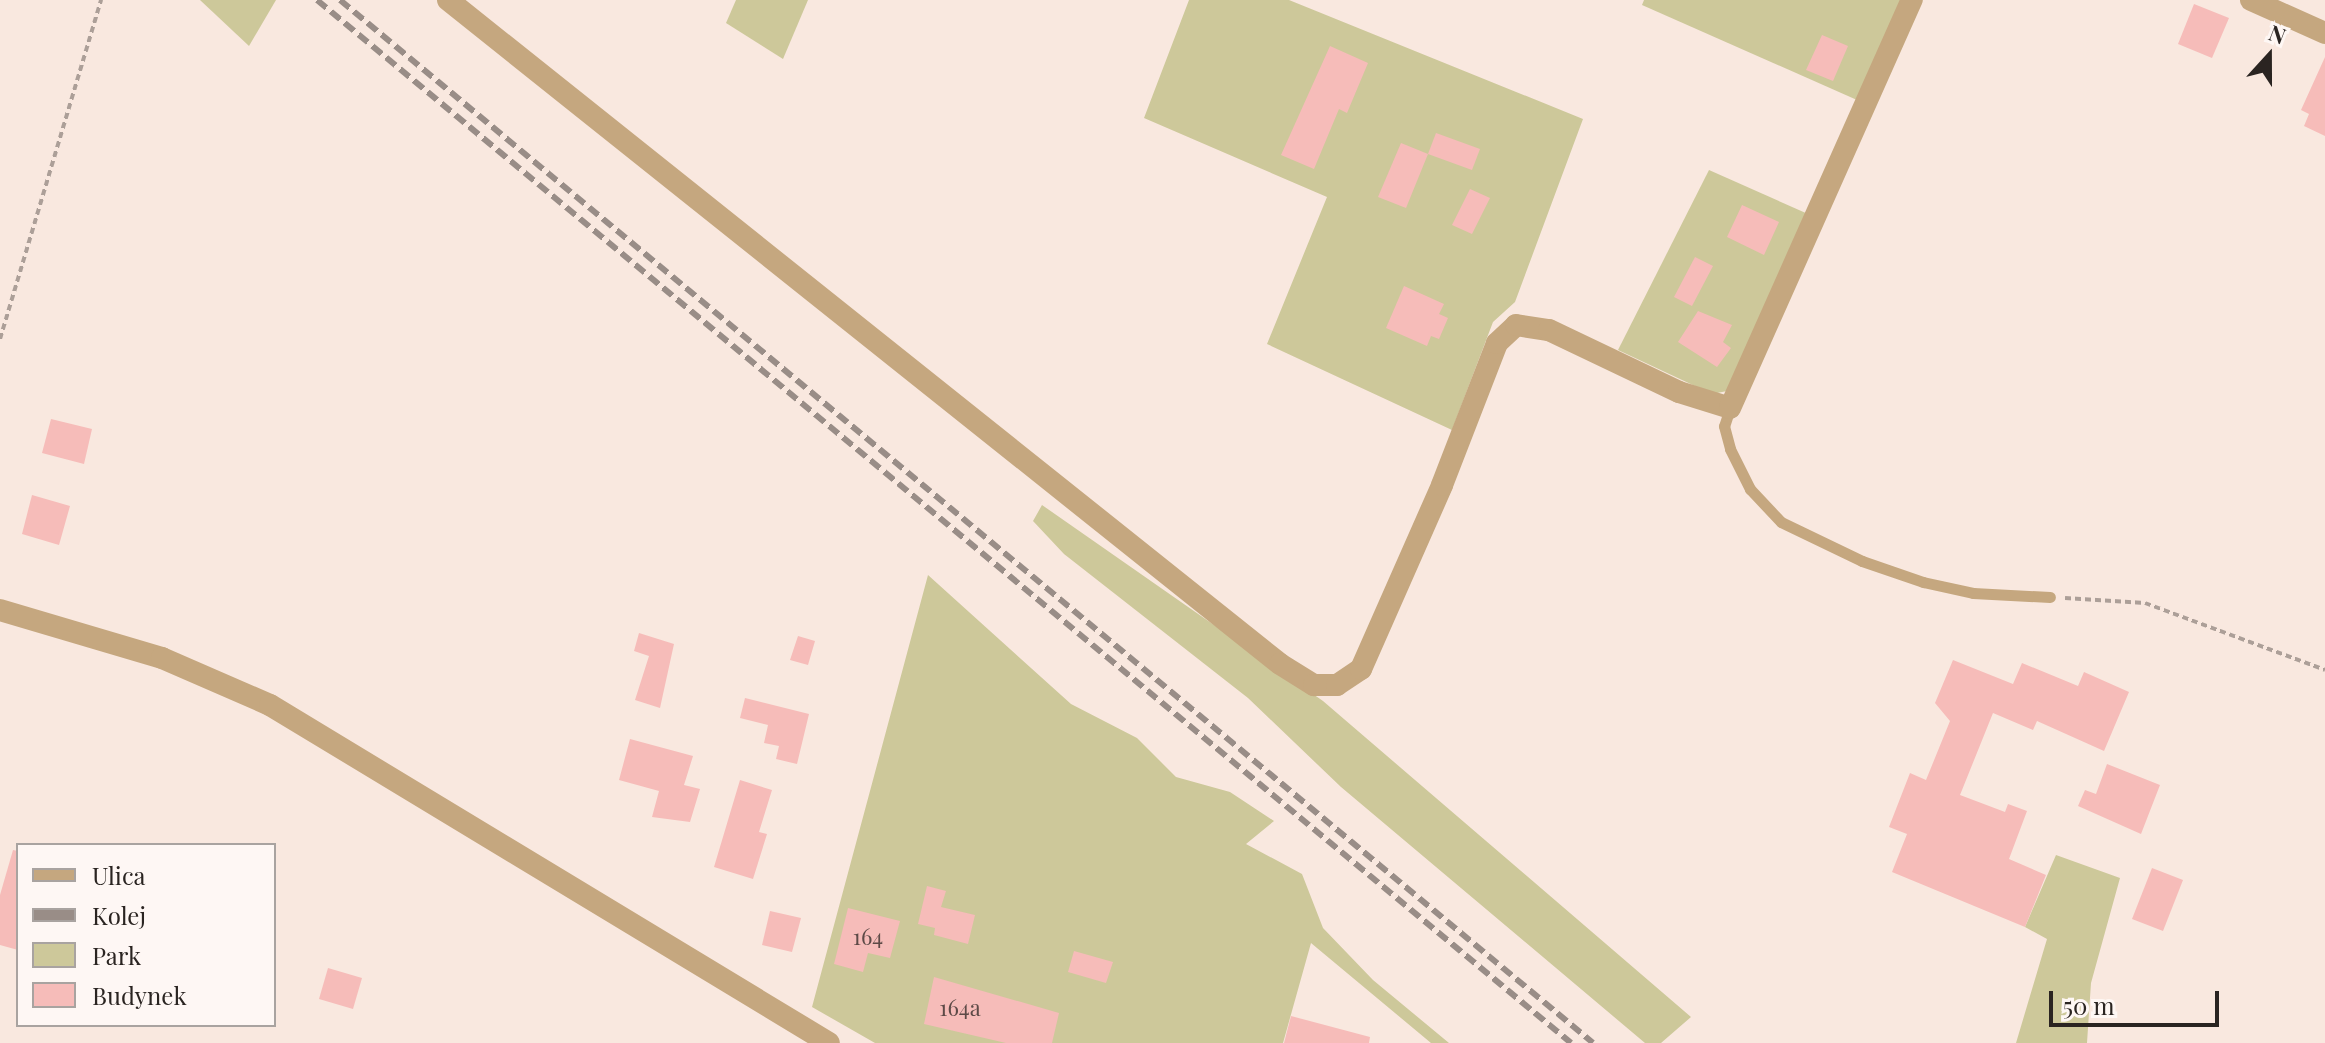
<!DOCTYPE html>
<html>
<head>
<meta charset="utf-8">
<style>
	body { margin:0 }
	#map { position:relative; width:2325px; height:1043px; overflow:hidden; background:#f9e8df; font-family:"Playfair Display",serif }
	div>[style] { position:absolute }
	[style*='--x'] { left:calc(var(--x)*1px); top:calc(var(--y)*1px); width:calc(var(--w)*1px); rotate:calc(var(--a)*1deg) }
	.green>* { inset:0; background:#cdc89a }
	.building>* { inset:0; background:#f6bcb9 }
	.path>* { height:4px; margin-top:-2px; transform-origin:0; background:repeating-linear-gradient(90deg,#ac9f98 0 6px,transparent 0 10px) }
	.lane>* { height:11px; margin:-5.5px; padding:0 5.5px; transform-origin:5.5px; border-radius:5.5px; background:#c5a77f }
	.street>* { height:22px; margin:-11px; padding:0 11px; transform-origin:11px; border-radius:11px; background:#c5a77f }
	.rail>* { height:6px; margin-top:-3px; transform-origin:0; background:repeating-linear-gradient(90deg,#998d87 0 12px,transparent 0 18px) }
	span { translate:-50% -50%; white-space:nowrap; text-align:center; line-height:1.15; -webkit-text-stroke:6px #fef7f4; paint-order:stroke }
	.number-label { font-size:22px; color:#5d4a47 }
	.number-label span { -webkit-text-stroke-width:0 }
	.legend { position:absolute; left:16px; top:843px; width:260px; height:184px; box-sizing:border-box; background:#fef7f4; border:2px solid #a9a3a0; margin:0; padding:10px 14px; list-style:none; font-size:24px; color:#2a2421 }
	.legend li { display:flex; align-items:center; gap:16px; height:40px }
	.legend b { width:40px; border:2px solid #a9a3a0 }
	.north { position:absolute; left:2229px; top:16px; width:80px; height:80px; -webkit-text-stroke:6px #fef7f4; paint-order:stroke; rotate:21deg; font-size:22px; font-weight:700; line-height:32px; text-align:center; color:#2a2421 }
	.north::after { content:''; display:block; margin:auto; width:28px; height:36px; background:#2a2421; clip-path:polygon(50% 0,100% 100%,50% 72%,0 100%) }
	.scale { position:absolute; left:2049px; top:991px; width:170px; height:36px; box-sizing:border-box; border:4px solid #2a2421; border-top:0; padding-left:10px; font-size:24px; line-height:28px; white-space:nowrap; color:#2a2421; -webkit-text-stroke:6px #fef7f4; paint-order:stroke }
</style>
</head>
<body>
<div id="map">
	<div class="green">
		<div style="clip-path:polygon(200px 0,276px 0,249px 46px)"></div>
		<div style="clip-path:polygon(736px 0,808px 0,783px 59px,726px 23px)"></div>
		<div style="clip-path:polygon(1189px 0,1289px 0,1583px 119px,1515px 302px,1493px 322px,1452px 430px,1267px 344px,1327px 197px,1144px 118px)"></div>
		<div style="clip-path:polygon(1644px 0,1903px 0,1857px 100px,1642px 5px)"></div>
		<div style="clip-path:polygon(1709px 170px,1808px 214px,1727px 391px,1712px 394px,1618px 350px)"></div>
		<div style="clip-path:polygon(1042px 505px,1323px 701px,1691px 1017px,1661px 1043px,1645px 1043px,1341px 787px,1248px 698px,1064px 554px,1033px 521px)"></div>
		<div style="clip-path:polygon(928px 575px,1071px 704px,1137px 738px,1176px 777px,1230px 792px,1274px 821px,1246px 844px,1302px 874px,1323px 928px,1373px 980px,1449px 1043px,1431px 1043px,1311px 943px,1283px 1043px,875px 1043px,812px 1007px)"></div>
		<div style="clip-path:polygon(2056px 855px,2120px 878px,2091px 983px,2087px 1043px,2016px 1043px,2047px 939px,2025px 927px)"></div>
	</div>
	<div class="building">
		<div style="clip-path:polygon(2194px 4px,2229px 18px,2212px 58px,2178px 44px)"></div>
		<div style="clip-path:polygon(1822px 35px,1848px 46px,1833px 81px,1806px 70px)"></div>
		<div style="clip-path:polygon(1330px 46px,1368px 63px,1347px 113px,1339px 109px,1314px 169px,1281px 155px)"></div>
		<div style="clip-path:polygon(2325px 57px,2325px 136px,2304px 126px,2309px 114px,2301px 110px)"></div>
		<div style="clip-path:polygon(1436px 133px,1480px 149px,1472px 170px,1428px 154px)"></div>
		<div style="clip-path:polygon(1401px 143px,1428px 154px,1406px 208px,1378px 197px)"></div>
		<div style="clip-path:polygon(1470px 189px,1490px 198px,1472px 234px,1452px 225px)"></div>
		<div style="clip-path:polygon(1742px 205px,1779px 222px,1764px 255px,1727px 237px)"></div>
		<div style="clip-path:polygon(1695px 257px,1713px 266px,1692px 306px,1674px 297px)"></div>
		<div style="clip-path:polygon(1404px 286px,1444px 304px,1439px 314px,1448px 318px,1439px 339px,1431px 336px,1427px 346px,1386px 328px)"></div>
		<div style="clip-path:polygon(1698px 311px,1732px 325px,1723px 342px,1731px 348px,1717px 367px,1678px 342px)"></div>
		<div style="clip-path:polygon(51px 419px,92px 429px,84px 464px,42px 453px)"></div>
		<div style="clip-path:polygon(32px 495px,70px 506px,59px 545px,22px 534px)"></div>
		<div style="clip-path:polygon(639px 633px,674px 644px,660px 708px,635px 700px,649px 656px,634px 651px)"></div>
		<div style="clip-path:polygon(798px 636px,815px 641px,808px 665px,790px 660px)"></div>
		<div style="clip-path:polygon(1953px 660px,2013px 684px,2022px 663px,2078px 686px,2084px 672px,2129px 692px,2104px 751px,2037px 721px,2033px 730px,1993px 713px,1960px 795px,2005px 812px,2008px 804px,2027px 811px,2009px 859px,2046px 875px,2025px 927px,1892px 872px,1907px 834px,1889px 827px,1910px 773px,1926px 780px,1950px 721px,1935px 703px)"></div>
		<div style="clip-path:polygon(745px 698px,809px 714px,797px 764px,776px 759px,779px 746px,764px 743px,768px 725px,740px 718px)"></div>
		<div style="clip-path:polygon(630px 739px,693px 756px,684px 785px,700px 789px,690px 822px,652px 817px,659px 791px,619px 780px)"></div>
		<div style="clip-path:polygon(2107px 764px,2160px 785px,2141px 834px,2078px 806px,2085px 790px,2096px 794px)"></div>
		<div style="clip-path:polygon(740px 780px,772px 790px,759px 832px,767px 834px,753px 879px,714px 867px)"></div>
		<div style="clip-path:polygon(13px 850px,18px 851px,18px 950px,0 945px,0 895px)"></div>
		<div style="clip-path:polygon(2152px 868px,2183px 880px,2163px 931px,2132px 919px)"></div>
		<div style="clip-path:polygon(927px 886px,946px 891px,941px 907px,975px 915px,968px 944px,934px 935px,935px 928px,918px 924px)"></div>
		<div style="clip-path:polygon(848px 908px,900px 921px,890px 958px,868px 953px,863px 972px,834px 964px)"></div>
		<div style="clip-path:polygon(770px 911px,801px 918px,792px 952px,762px 945px)"></div>
		<div style="clip-path:polygon(1074px 951px,1113px 962px,1106px 983px,1068px 972px)"></div>
		<div style="clip-path:polygon(328px 968px,362px 978px,353px 1009px,319px 999px)"></div>
		<div style="clip-path:polygon(934px 977px,1059px 1013px,1052px 1043px,1006px 1043px,924px 1024px)"></div>
		<div style="clip-path:polygon(1291px 1016px,1370px 1037px,1369px 1043px,1284px 1043px)"></div>
	</div>
	<div class="path">
		<div style="--x:0;--y:339;--w:354;--a:-73.4"></div>
		<div style="--x:2065;--y:598;--w:80;--a:3.6"></div>
		<div style="--x:2145;--y:603;--w:192;--a:20.4"></div>
	</div>
	<div class="lane">
		<div style="--x:1730;--y:408;--w:19;--a:108"></div>
		<div style="--x:1724;--y:426;--w:24;--a:75"></div>
		<div style="--x:1730;--y:449;--w:45;--a:63.4"></div>
		<div style="--x:1750;--y:489;--w:45;--a:46.8"></div>
		<div style="--x:1781;--y:522;--w:90;--a:25.7"></div>
		<div style="--x:1862;--y:561;--w:65;--a:19"></div>
		<div style="--x:1923;--y:582;--w:51;--a:12.4"></div>
		<div style="--x:1973;--y:593;--w:77;--a:3"></div>
	</div>
	<div class="street">
		<div style="--x:448;--y:0;--w:1064;--a:38.59"></div>
		<div style="--x:1280;--y:664;--w:40;--a:32"></div>
		<div style="--x:1314;--y:685;--w:23;--a:0"></div>
		<div style="--x:1337;--y:685;--w:29;--a:-34"></div>
		<div style="--x:1361;--y:669;--w:201;--a:-66.2"></div>
		<div style="--x:1442;--y:485;--w:152;--a:-68.8"></div>
		<div style="--x:1497;--y:343;--w:26;--a:-43"></div>
		<div style="--x:1516;--y:325;--w:33;--a:9"></div>
		<div style="--x:1549;--y:330;--w:144;--a:25.5"></div>
		<div style="--x:1679;--y:392;--w:53;--a:17.4"></div>
		<div style="--x:1730;--y:408;--w:447;--a:-66"></div>
		<div style="--x:2251;--y:0;--w:81;--a:24"></div>
		<div style="--x:0;--y:610;--w:169;--a:16.5"></div>
		<div style="--x:162;--y:658;--w:118;--a:23.5"></div>
		<div style="--x:270;--y:705;--w:653;--a:31.16"></div>
	</div>
	<div class="rail">
		<div style="--x:317;--y:0;--w:1631;--a:39.75"></div>
		<div style="--x:340;--y:0;--w:1630;--a:39.77"></div>
	</div>
	<div class="number-label">
		<span style="left:868px;top:937px">164</span>
		<span style="left:960px;top:1008px">164a</span>
	</div>
	<ul class="legend">
	<li><b style="height:10px;background:#c5a77f"></b>Ulica</li>
	<li><b style="height:10px;background:#998d87"></b>Kolej</li>
	<li><b style="height:22px;background:#cdc89a"></b>Park</li>
	<li><b style="height:22px;background:#f6bcb9"></b>Budynek</li>
	</ul>
	<div class="north">N</div>
	<div class="scale">50 m</div>
</div>
</body>
</html>
